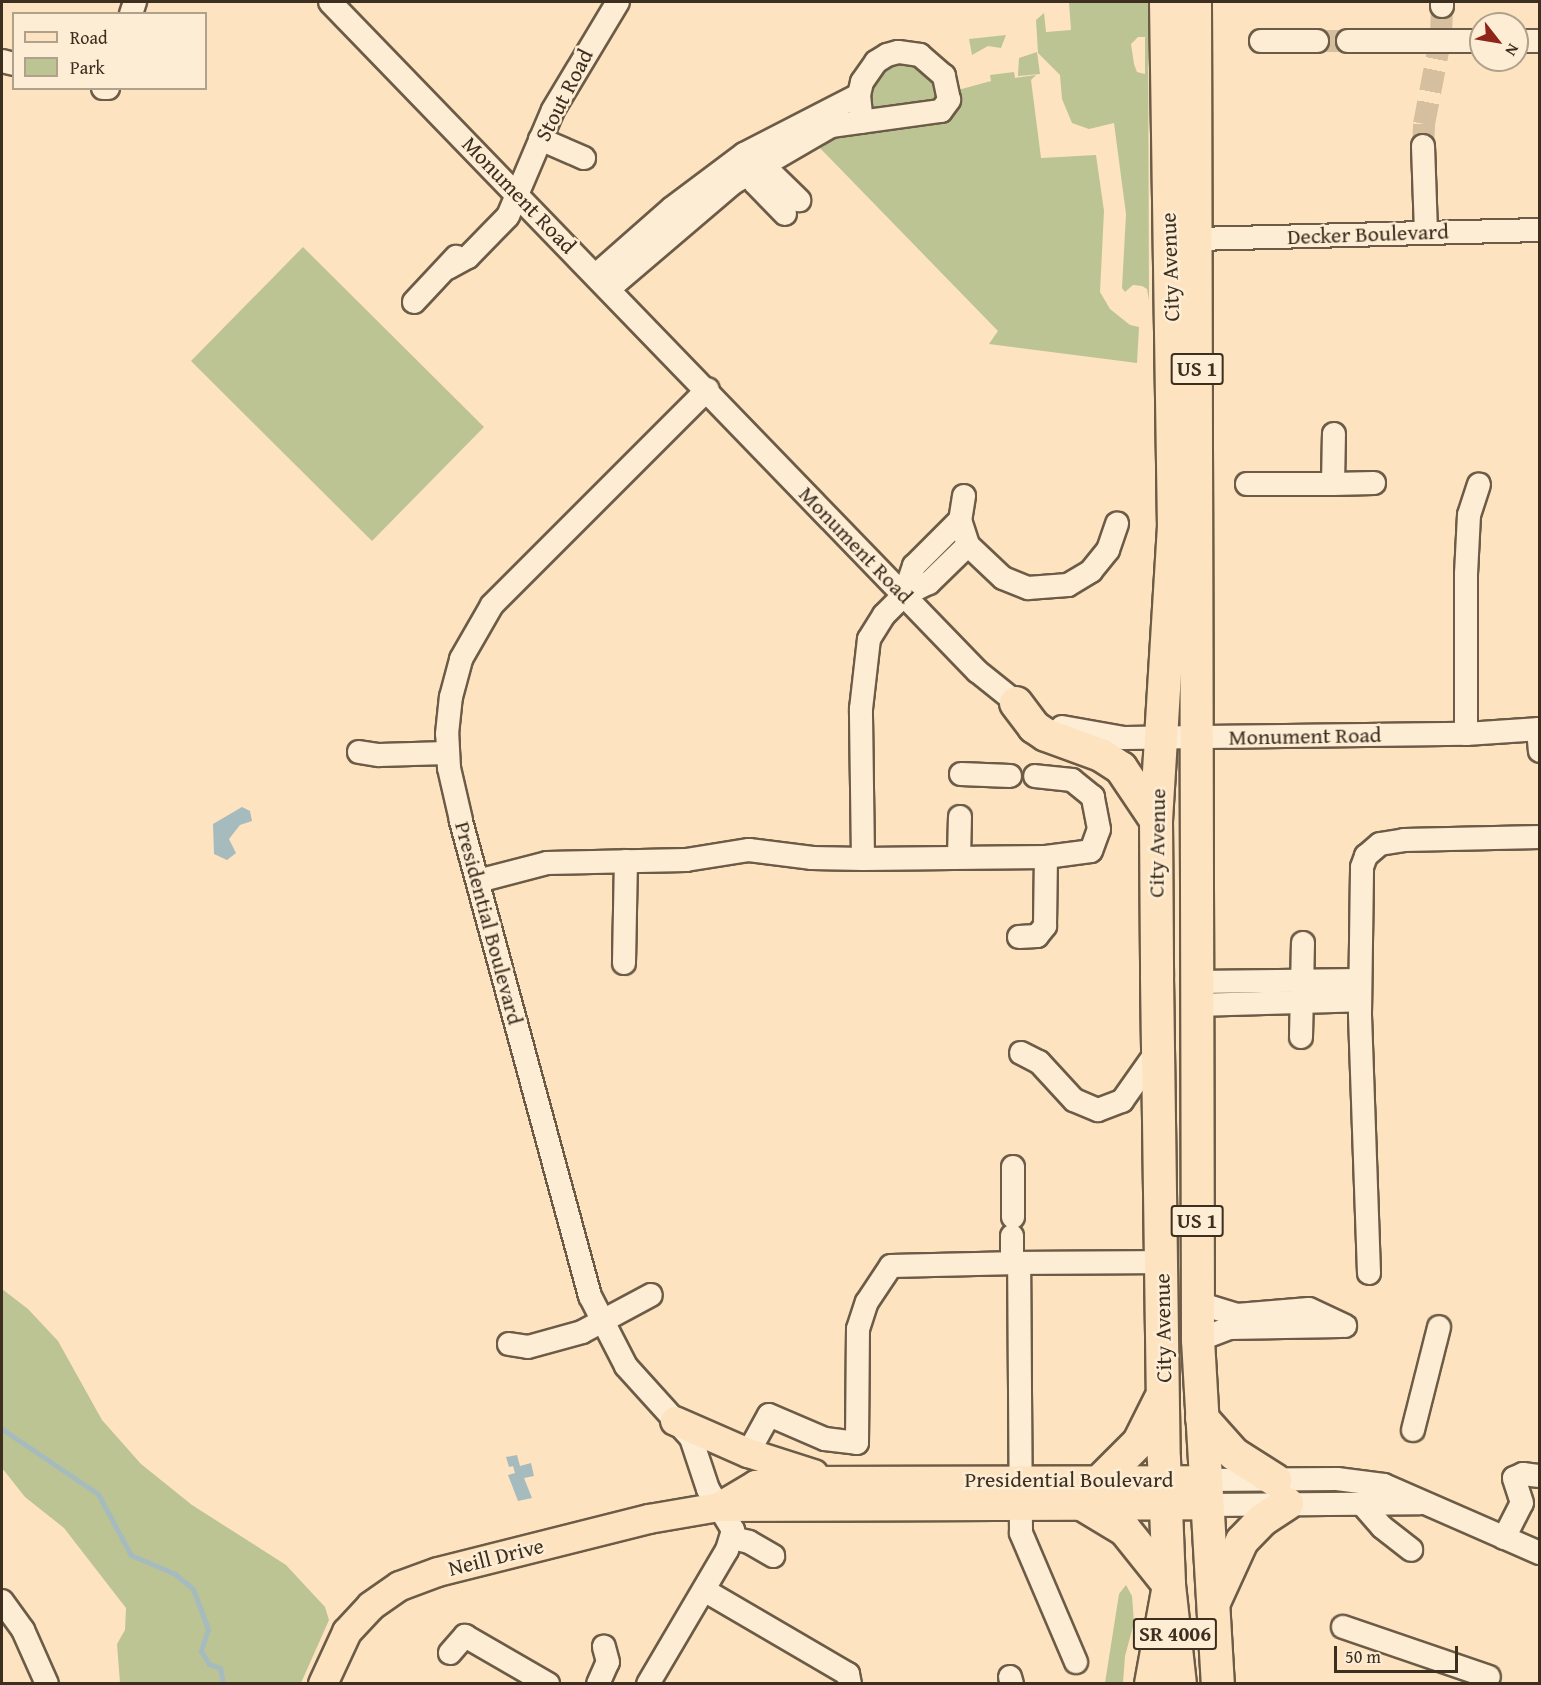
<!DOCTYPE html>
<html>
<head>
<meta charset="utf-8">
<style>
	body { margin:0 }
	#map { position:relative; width:1541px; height:1685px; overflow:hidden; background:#fde3bf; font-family:"Gentium Book Plus",serif }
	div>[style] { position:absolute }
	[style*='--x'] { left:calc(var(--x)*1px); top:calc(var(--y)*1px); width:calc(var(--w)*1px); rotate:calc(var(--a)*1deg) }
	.green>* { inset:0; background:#bcc494 }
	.water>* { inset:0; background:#a6bbbe }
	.stream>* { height:5px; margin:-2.5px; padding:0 2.5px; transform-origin:2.5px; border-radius:2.5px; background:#a6bbbe }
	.minor-tunnel>* { height:22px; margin-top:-11px; transform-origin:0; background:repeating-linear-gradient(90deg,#d6bf9f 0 22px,transparent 0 33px) }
	.roads { filter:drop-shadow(2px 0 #6c5c47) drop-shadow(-2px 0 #6c5c47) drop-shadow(0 2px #6c5c47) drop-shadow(0 -2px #6c5c47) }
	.minor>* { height:22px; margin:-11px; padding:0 11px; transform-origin:11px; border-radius:11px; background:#feedd5 }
	.major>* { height:28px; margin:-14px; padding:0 14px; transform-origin:14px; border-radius:14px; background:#fde3bf }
	.highway>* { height:32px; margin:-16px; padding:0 16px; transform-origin:16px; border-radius:16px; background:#fde3bf }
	span { translate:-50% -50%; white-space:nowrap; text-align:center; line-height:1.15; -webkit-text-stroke:5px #feedd5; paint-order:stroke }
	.shield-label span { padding:2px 4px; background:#feedd5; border:2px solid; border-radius:4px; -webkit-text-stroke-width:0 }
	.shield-label { font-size:21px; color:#3c2f1f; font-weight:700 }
	.street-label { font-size:22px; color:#3c2f1f }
	.frame { position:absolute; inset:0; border:3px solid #3c2f1f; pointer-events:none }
	.legend { position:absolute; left:12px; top:12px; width:195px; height:78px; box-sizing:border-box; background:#feedd5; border:2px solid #b0a18c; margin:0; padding:8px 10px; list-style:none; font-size:18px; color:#3c2f1f }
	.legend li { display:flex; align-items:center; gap:12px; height:30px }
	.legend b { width:30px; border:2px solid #b0a18c }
	.north { position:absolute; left:1469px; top:12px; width:60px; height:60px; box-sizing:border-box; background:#feedd5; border:2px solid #b0a18c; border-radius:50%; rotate:121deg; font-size:16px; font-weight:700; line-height:24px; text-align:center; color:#3c2f1f }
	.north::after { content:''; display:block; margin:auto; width:21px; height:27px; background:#8f2418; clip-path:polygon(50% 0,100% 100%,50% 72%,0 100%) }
	.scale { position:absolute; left:1334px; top:1646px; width:124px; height:27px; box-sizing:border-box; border:3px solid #3c2f1f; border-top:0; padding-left:8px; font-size:18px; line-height:21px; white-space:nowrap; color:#3c2f1f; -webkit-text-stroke:4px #feedd5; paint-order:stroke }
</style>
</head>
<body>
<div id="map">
	<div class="green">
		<div style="clip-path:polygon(evenodd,1069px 2px,1148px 2px,1149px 300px,1147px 289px,1142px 286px,1133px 285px,1125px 292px,1122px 288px,1126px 214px,1114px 123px,1089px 129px,1072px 123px,1062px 99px,1060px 75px,1038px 53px,1036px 20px,1044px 13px,1046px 32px,1071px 30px,1069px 2px,1138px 37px,1145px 37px,1145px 74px,1137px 72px,1134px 64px,1131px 44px,1138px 37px)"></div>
		<div style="clip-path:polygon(1006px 35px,1001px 48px,988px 46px,972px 55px,969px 39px)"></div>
		<div style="clip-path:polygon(1037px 52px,1040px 74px,1018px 76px,1019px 58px)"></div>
		<div style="clip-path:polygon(908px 60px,931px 73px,938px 95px,935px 103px,872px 111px,868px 92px,880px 68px)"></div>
		<div style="clip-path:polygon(1014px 72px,1015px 78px,1036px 75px,1031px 80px,1041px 158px,1096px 155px,1104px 211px,1100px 292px,1110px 309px,1130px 325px,1139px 327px,1137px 363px,989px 344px,998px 331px,817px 145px,827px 136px,932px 123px,958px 90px,991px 81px,990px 75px)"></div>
		<div style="clip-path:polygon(303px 247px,484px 427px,372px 541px,191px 361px)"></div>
		<div style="clip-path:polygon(2px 1289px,28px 1309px,58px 1341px,102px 1420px,141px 1464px,192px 1505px,286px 1565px,325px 1607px,329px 1620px,301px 1683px,120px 1683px,117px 1644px,125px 1630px,126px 1608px,64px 1528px,25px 1497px,2px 1468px)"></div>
		<div style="clip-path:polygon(1126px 1585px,1132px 1596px,1134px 1623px,1125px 1656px,1123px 1683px,1105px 1683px,1119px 1594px)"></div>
	</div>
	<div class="water">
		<div style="clip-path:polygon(242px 807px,250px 811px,252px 821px,240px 825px,229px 839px,236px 853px,227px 860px,214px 854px,213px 824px)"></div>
		<div style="clip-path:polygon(517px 1455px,520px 1466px,531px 1463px,534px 1476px,524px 1478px,532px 1498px,518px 1501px,508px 1475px,515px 1473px,513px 1466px,509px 1467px,506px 1457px)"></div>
	</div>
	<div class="stream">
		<div style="--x:2;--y:1429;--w:116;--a:34.1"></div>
		<div style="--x:98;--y:1494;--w:69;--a:61.6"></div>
		<div style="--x:131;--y:1555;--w:48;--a:23.4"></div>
		<div style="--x:175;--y:1574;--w:23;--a:40"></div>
		<div style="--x:193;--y:1589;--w:43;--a:69.4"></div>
		<div style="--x:208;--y:1629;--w:23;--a:108"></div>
		<div style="--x:201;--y:1651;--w:15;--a:58"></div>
		<div style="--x:209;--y:1664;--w:12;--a:20"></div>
		<div style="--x:220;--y:1668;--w:16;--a:79"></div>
	</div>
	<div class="minor-tunnel">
		<div style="--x:1317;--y:41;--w:31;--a:0"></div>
		<div style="--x:1423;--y:146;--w:22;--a:-87"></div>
		<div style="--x:1424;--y:124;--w:90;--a:-79.1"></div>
		<div style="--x:1441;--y:36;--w:30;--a:-88"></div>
	</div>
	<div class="roads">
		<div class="minor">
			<div style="--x:330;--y:2;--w:931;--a:45.96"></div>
			<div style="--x:977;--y:671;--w:64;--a:38.7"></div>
			<div style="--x:1442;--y:6;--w:4;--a:-90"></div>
			<div style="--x:131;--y:14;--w:13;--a:-72"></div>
			<div style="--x:1261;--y:41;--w:56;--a:0"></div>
			<div style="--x:1348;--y:41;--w:133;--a:0"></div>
			<div style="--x:1517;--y:41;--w:23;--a:0"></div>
			<div style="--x:2;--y:61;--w:12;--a:14"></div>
			<div style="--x:103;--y:88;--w:5;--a:0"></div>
			<div style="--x:540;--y:139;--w:48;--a:23.4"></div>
			<div style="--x:1423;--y:146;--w:86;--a:88"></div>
			<div style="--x:747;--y:158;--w:12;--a:55"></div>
			<div style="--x:754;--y:168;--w:15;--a:86"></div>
			<div style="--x:755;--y:183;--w:43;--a:45.9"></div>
			<div style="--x:754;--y:168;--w:13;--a:4"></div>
			<div style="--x:767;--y:169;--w:45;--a:44.1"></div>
			<div style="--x:1196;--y:239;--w:344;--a:-1.5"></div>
			<div style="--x:448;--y:268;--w:23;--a:-29"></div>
			<div style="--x:468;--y:257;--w:57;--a:-45.7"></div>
			<div style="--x:508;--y:216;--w:115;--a:-67"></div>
			<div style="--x:553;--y:110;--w:126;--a:-59"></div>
			<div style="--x:596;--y:275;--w:101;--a:-41.4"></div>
			<div style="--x:672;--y:208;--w:90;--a:-36.9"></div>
			<div style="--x:744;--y:154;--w:129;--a:-27.2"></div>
			<div style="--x:610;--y:288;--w:162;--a:-40.5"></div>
			<div style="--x:733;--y:183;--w:113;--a:-30.2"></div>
			<div style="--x:831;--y:126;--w:111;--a:-7.8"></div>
			<div style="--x:941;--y:111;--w:14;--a:-54"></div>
			<div style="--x:949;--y:100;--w:25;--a:-102"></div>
			<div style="--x:944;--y:76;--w:32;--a:-139"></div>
			<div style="--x:920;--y:55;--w:22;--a:-172"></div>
			<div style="--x:898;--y:52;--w:11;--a:165"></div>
			<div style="--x:887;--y:55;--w:13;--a:148"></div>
			<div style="--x:876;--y:62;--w:24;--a:125"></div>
			<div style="--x:862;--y:82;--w:13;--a:103"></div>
			<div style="--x:859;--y:95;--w:27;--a:84"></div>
			<div style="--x:414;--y:302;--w:62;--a:-47"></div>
			<div style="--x:1247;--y:484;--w:86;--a:0"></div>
			<div style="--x:1333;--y:484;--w:50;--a:-88.9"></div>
			<div style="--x:1333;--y:484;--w:41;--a:-1.4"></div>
			<div style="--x:964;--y:496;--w:24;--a:99"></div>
			<div style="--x:960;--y:520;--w:26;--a:72"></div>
			<div style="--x:968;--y:545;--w:48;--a:43.3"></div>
			<div style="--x:1003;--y:578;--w:27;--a:22"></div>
			<div style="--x:1028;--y:588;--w:40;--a:-4.3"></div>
			<div style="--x:1068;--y:585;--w:27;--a:-31"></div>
			<div style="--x:1091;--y:571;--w:27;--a:-51"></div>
			<div style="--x:1108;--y:550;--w:28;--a:-71"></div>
			<div style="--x:904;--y:595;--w:31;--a:-71"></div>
			<div style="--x:914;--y:566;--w:65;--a:-45"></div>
			<div style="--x:1062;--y:727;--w:63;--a:10.1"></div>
			<div style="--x:1124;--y:738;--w:342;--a:-0.7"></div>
			<div style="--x:1466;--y:734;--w:74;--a:-3.9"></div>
			<div style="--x:1538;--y:729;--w:22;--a:85"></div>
			<div style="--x:1466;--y:734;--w:160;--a:-90"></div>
			<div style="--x:1466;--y:574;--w:59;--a:-87.1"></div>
			<div style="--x:1469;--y:515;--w:32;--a:-72"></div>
			<div style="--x:359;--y:752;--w:20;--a:9"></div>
			<div style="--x:379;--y:755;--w:68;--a:-1.7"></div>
			<div style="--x:961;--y:774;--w:49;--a:2.3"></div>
			<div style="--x:959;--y:857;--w:40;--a:-88.6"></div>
			<div style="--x:863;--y:859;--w:150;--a:-90.8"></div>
			<div style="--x:861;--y:709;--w:70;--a:-83.5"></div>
			<div style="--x:869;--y:639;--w:28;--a:-58"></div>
			<div style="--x:884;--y:615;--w:28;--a:-45"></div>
			<div style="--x:904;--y:595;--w:28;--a:-26"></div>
			<div style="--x:929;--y:583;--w:54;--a:-44.3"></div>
			<div style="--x:478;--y:881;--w:71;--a:-14.6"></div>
			<div style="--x:547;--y:863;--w:139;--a:-1.2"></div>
			<div style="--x:686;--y:860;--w:64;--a:-9"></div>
			<div style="--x:749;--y:850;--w:64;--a:7.2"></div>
			<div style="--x:812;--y:858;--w:51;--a:1.1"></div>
			<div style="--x:863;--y:859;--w:183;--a:-0.6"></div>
			<div style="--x:1046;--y:857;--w:45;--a:-7.6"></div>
			<div style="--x:1091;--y:851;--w:23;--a:-70"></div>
			<div style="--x:1099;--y:829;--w:33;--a:-101"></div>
			<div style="--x:1093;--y:797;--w:27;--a:-141"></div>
			<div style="--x:1072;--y:780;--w:37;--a:-174"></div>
			<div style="--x:1019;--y:937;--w:18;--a:-3"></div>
			<div style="--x:1037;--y:936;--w:13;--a:-51"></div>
			<div style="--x:1045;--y:926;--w:69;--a:-89.2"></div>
			<div style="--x:624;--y:963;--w:102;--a:-88.9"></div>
			<div style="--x:1196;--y:982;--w:164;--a:-0.7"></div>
			<div style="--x:1196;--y:1005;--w:164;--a:-1.7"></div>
			<div style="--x:1301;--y:1037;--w:94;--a:-88.8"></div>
			<div style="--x:1021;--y:1053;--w:20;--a:27"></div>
			<div style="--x:1039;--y:1062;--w:52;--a:47.4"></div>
			<div style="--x:1074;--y:1100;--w:26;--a:23"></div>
			<div style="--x:1098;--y:1110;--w:26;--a:-21"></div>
			<div style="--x:1122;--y:1101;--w:62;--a:-54.8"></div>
			<div style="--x:1013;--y:1217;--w:50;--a:-90"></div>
			<div style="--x:1012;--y:1263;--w:27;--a:-90"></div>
			<div style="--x:1369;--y:1273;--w:259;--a:-92"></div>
			<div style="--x:1360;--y:1014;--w:147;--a:-89.2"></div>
			<div style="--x:1362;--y:867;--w:12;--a:-70"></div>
			<div style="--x:1366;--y:856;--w:18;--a:-41"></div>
			<div style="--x:1380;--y:844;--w:24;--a:-9"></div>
			<div style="--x:1404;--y:840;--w:136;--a:-1.3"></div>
			<div style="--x:1198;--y:1303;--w:41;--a:17.1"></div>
			<div style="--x:1237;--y:1315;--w:72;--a:-4.8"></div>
			<div style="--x:1309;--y:1309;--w:40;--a:25"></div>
			<div style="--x:1198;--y:1340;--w:33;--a:-21"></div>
			<div style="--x:1229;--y:1328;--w:112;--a:-1"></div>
			<div style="--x:509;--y:1344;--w:19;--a:9"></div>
			<div style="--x:528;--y:1347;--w:56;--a:-15.5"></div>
			<div style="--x:582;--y:1332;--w:78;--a:-28.2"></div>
			<div style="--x:1413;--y:1430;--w:106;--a:-75.8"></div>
			<div style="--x:748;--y:1453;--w:43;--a:-61.1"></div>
			<div style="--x:769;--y:1415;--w:61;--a:23.2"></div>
			<div style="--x:825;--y:1439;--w:32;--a:7"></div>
			<div style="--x:857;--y:1443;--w:114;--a:-89.5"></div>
			<div style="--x:858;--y:1329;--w:28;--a:-72"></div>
			<div style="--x:867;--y:1302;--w:43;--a:-56.3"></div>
			<div style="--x:891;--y:1266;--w:128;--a:-1.3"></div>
			<div style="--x:1205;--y:1480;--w:132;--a:-0.4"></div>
			<div style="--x:1337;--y:1479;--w:47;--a:7.3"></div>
			<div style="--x:1384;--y:1485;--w:170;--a:23.6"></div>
			<div style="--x:1362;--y:1504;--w:30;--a:49"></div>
			<div style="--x:1382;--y:1527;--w:37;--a:38"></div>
			<div style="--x:1207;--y:1505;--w:213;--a:-0.5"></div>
			<div style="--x:732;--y:1538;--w:17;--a:13"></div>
			<div style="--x:749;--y:1542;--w:28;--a:30"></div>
			<div style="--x:1504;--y:1538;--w:39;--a:-63"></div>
			<div style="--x:1522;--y:1503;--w:26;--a:-108"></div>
			<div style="--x:1514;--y:1478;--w:10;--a:-24"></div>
			<div style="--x:1523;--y:1474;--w:17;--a:7"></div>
			<div style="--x:704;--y:1590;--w:167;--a:30.3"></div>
			<div style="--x:848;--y:1674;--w:10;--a:79"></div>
			<div style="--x:2;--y:1601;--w:36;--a:54"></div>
			<div style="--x:23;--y:1630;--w:59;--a:66"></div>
			<div style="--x:1343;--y:1627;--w:154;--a:18.9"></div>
			<div style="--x:450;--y:1653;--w:23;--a:-49"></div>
			<div style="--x:465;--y:1636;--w:96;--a:30"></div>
			<div style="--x:1076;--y:1662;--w:140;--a:-113.1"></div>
			<div style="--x:1021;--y:1533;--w:270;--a:-90.4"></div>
			<div style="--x:1019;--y:1263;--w:143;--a:-0.4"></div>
			<div style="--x:1010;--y:1677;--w:7;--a:74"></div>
			<div style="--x:598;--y:1684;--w:24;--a:-66"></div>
			<div style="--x:608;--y:1662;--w:16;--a:-105"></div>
			<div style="--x:648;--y:1684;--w:156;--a:-59.5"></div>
			<div style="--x:727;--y:1550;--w:21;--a:-73"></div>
			<div style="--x:733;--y:1530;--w:48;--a:-121.4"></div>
			<div style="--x:708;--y:1489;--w:54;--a:-108.4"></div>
			<div style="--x:691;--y:1438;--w:97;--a:-132.1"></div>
			<div style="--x:626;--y:1366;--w:79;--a:-117.2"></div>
			<div style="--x:590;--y:1296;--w:493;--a:-105.2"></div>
			<div style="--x:461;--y:820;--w:53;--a:-103"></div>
			<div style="--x:449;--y:768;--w:34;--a:-93"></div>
			<div style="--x:447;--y:734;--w:37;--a:-84"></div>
			<div style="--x:451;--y:697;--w:39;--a:-75"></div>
			<div style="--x:461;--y:659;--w:62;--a:-60.1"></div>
			<div style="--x:492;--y:605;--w:305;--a:-45"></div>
		</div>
		<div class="major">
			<div style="--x:675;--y:1421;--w:80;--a:23.7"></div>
			<div style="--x:748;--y:1453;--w:69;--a:17.7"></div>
			<div style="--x:719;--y:1507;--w:43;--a:-30.7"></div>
			<div style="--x:756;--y:1485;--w:42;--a:-5.4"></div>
			<div style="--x:798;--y:1481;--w:407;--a:-0.1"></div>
			<div style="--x:323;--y:1684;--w:57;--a:-65.2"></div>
			<div style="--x:347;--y:1632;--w:35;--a:-47"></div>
			<div style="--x:371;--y:1606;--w:35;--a:-35"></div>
			<div style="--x:400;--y:1586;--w:40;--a:-20.2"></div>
			<div style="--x:438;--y:1572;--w:218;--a:-14.1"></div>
			<div style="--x:649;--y:1519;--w:71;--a:-9.7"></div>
			<div style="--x:719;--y:1507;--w:488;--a:-0.2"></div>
		</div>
		<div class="highway">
			<div style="--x:1166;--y:2;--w:524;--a:89.13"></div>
			<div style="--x:1174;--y:526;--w:295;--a:93.5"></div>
			<div style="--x:1156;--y:820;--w:157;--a:89.6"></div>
			<div style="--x:1157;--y:977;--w:482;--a:89.2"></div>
			<div style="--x:1164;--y:1459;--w:126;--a:87.7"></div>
			<div style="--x:1169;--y:1585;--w:100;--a:83.7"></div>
			<div style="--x:1195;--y:2;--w:1338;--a:89.87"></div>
			<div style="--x:1198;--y:1340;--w:345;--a:86.7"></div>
			<div style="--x:1016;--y:703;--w:30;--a:53"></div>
			<div style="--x:1034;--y:727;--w:14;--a:34"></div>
			<div style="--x:1046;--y:735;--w:59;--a:20"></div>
			<div style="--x:1101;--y:755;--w:24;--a:33"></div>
			<div style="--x:1121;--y:768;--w:63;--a:56.1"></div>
			<div style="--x:1202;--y:1418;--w:48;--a:48.4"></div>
			<div style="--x:1234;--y:1454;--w:49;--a:32.4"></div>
			<div style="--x:1102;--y:1479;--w:52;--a:-45"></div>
			<div style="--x:1139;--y:1442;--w:47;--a:-63.4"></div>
			<div style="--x:1082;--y:1504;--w:50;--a:31.2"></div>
			<div style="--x:1125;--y:1530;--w:70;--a:51.3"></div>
			<div style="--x:1169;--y:1585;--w:101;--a:100.3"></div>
			<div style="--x:1215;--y:1600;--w:65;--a:-65.4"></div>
			<div style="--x:1242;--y:1541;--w:29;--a:-46"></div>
			<div style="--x:1262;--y:1520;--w:30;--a:-33"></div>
		</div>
	</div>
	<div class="shield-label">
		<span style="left:1197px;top:369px">US 1</span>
		<span style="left:1197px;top:1221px">US 1</span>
		<span style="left:1175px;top:1634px">SR 4006</span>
	</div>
	<div class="street-label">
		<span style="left:564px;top:95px;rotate:-63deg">Stout Road</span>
		<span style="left:519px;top:195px;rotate:46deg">Monument Road</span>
		<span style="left:1368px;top:234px;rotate:-2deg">Decker Boulevard</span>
		<span style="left:1170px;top:267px;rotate:-92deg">City Avenue</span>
		<span style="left:856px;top:545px;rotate:46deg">Monument Road</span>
		<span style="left:1305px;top:736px;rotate:-1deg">Monument Road</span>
		<span style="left:1157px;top:843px;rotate:-89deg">City Avenue</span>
		<span style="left:489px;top:923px;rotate:75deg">Presidential Boulevard</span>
		<span style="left:1163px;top:1328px;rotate:-91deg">City Avenue</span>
		<span style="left:1069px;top:1480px">Presidential Boulevard</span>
		<span style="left:496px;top:1557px;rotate:-14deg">Neill Drive</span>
	</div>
	<div class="frame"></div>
	<ul class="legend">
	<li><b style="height:8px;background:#fde3bf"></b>Road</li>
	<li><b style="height:16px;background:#bcc494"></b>Park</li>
	</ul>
	<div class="north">N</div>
	<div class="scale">50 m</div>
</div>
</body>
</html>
